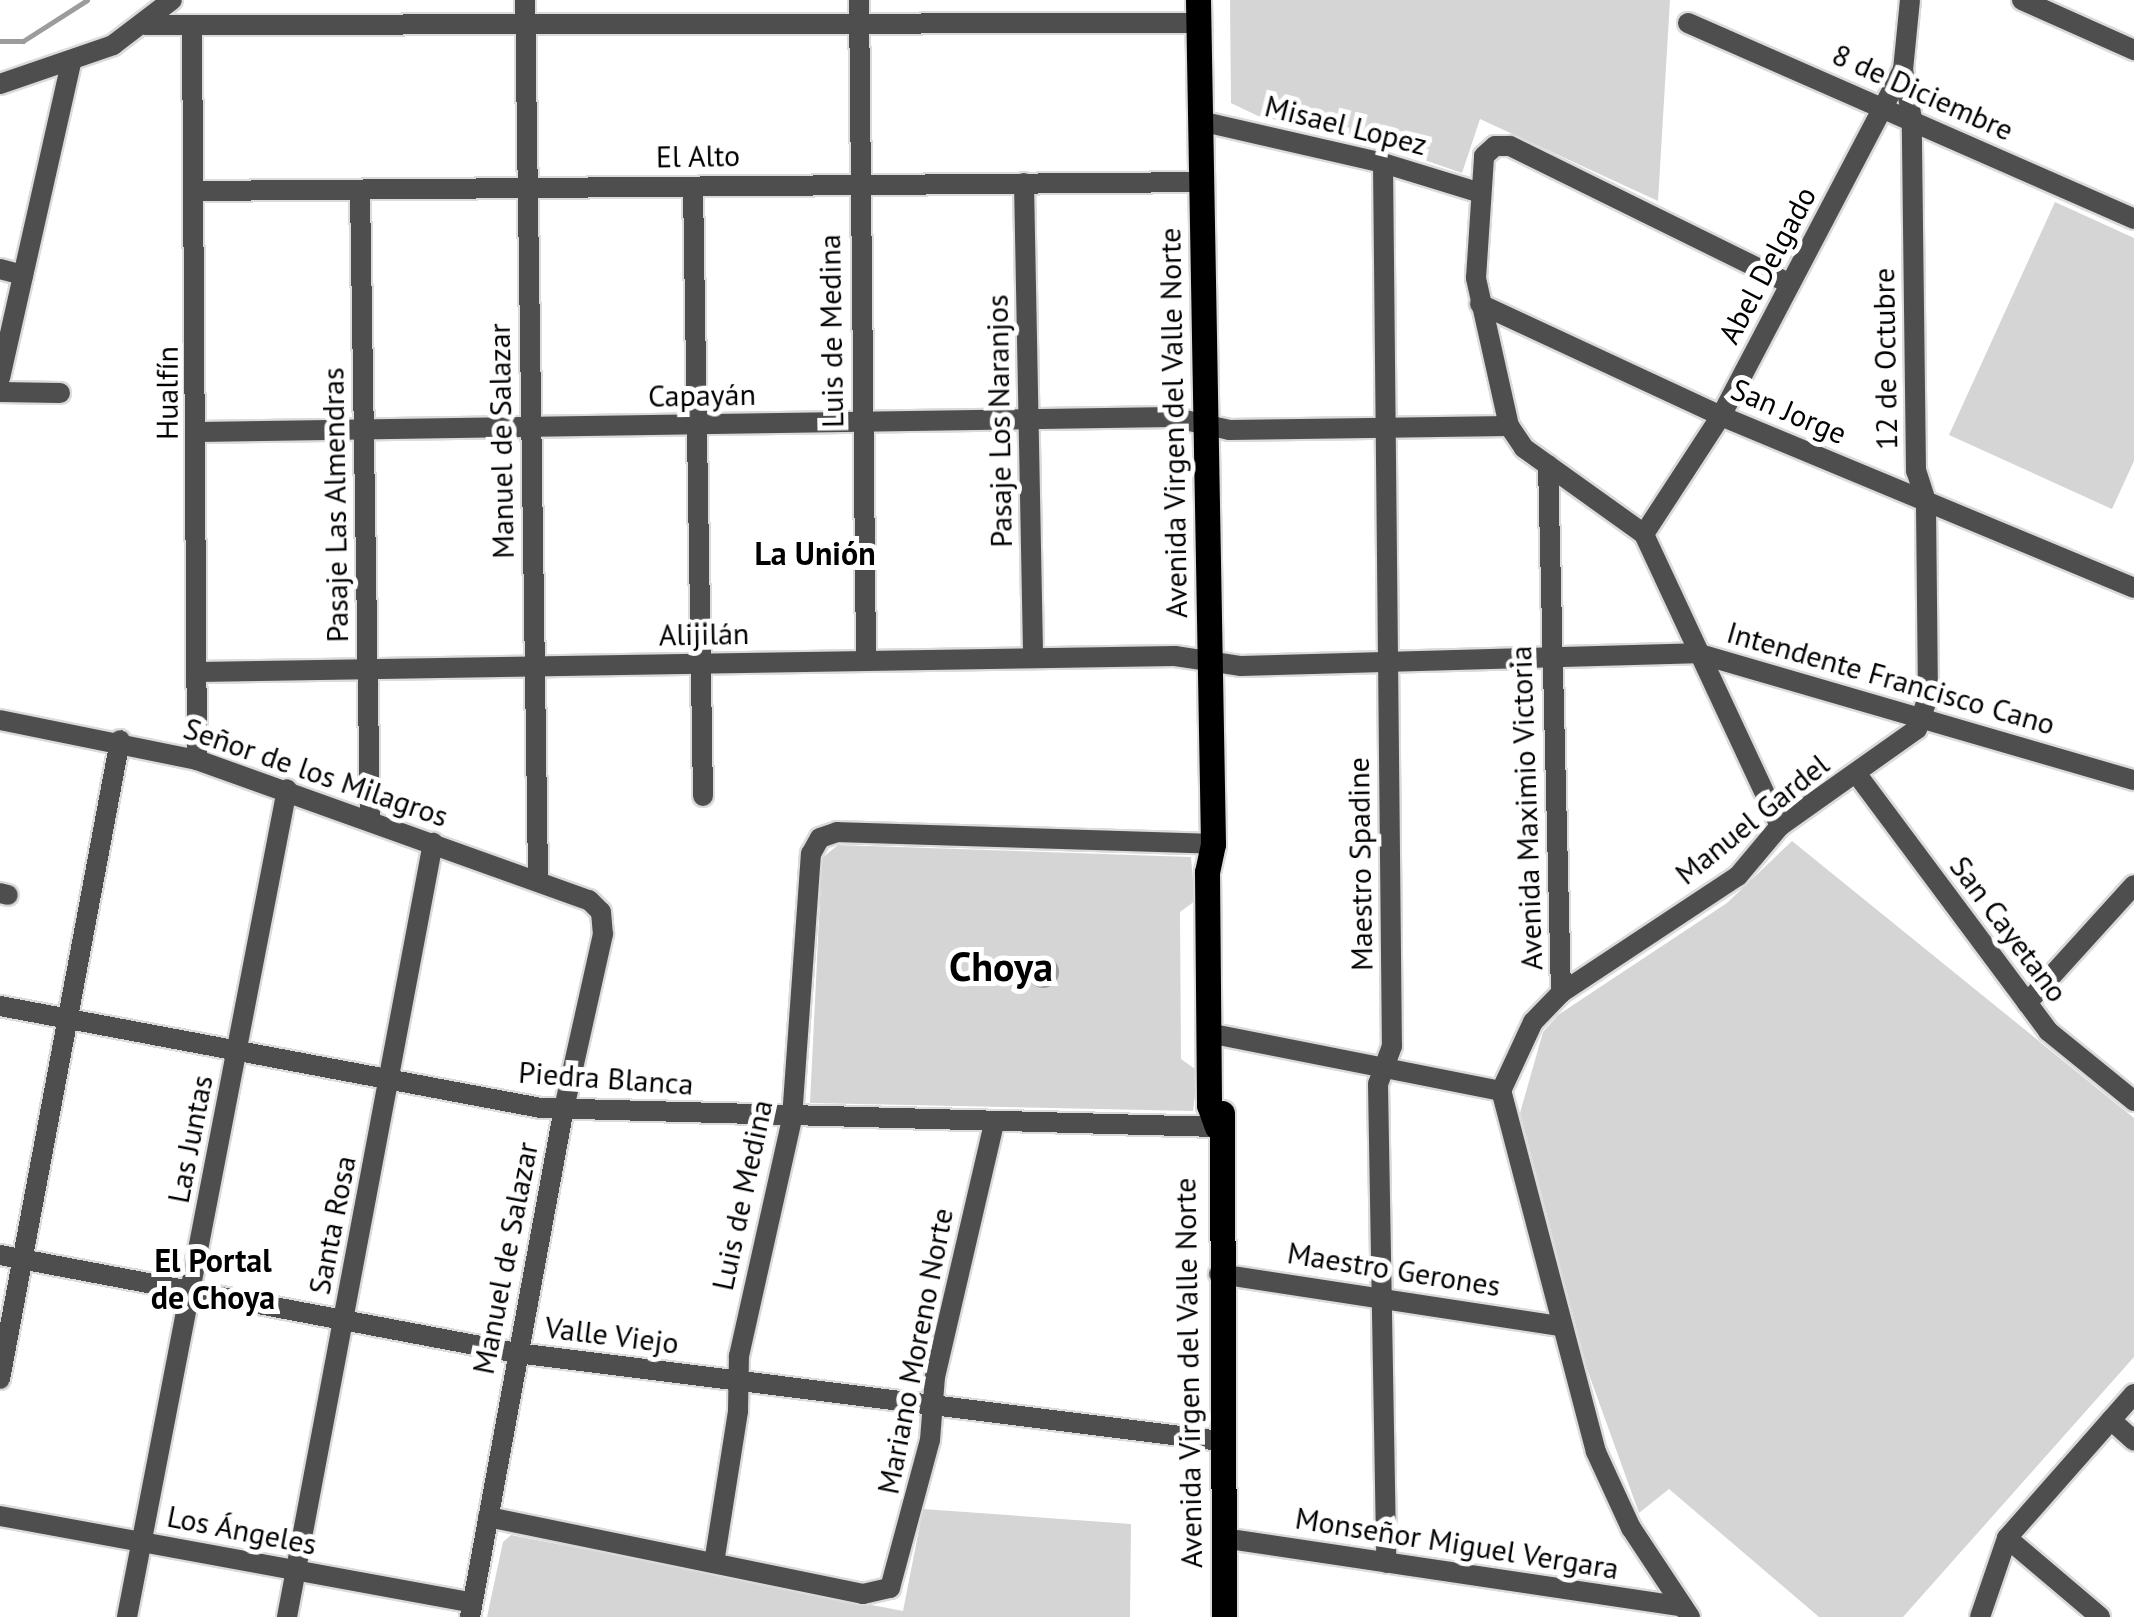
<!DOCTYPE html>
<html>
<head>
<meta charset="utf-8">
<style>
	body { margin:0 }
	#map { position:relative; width:2134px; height:1617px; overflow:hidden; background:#fff; font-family:"PT Sans",sans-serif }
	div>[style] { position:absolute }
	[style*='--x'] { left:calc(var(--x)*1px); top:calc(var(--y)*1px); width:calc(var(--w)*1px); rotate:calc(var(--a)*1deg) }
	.green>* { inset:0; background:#d5d5d5 }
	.water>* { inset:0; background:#9c9c9c }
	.round { border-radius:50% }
	.stream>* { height:5px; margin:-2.5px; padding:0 2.5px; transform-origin:2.5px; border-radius:2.5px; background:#9c9c9c }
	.roads { filter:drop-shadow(2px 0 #dbdbdb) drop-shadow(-2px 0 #dbdbdb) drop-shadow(0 2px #dbdbdb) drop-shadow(0 -2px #dbdbdb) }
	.minor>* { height:20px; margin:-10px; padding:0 10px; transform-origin:10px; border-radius:10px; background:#4e4e4e }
	.major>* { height:25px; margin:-12.5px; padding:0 12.5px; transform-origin:12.5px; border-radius:12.5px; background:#000 }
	span { translate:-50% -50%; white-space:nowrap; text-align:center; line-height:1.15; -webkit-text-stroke:10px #fff; paint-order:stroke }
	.street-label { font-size:30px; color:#000 }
	.neighbourhood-label { font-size:32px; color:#000; font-weight:700 }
	.district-label { font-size:40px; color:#000; font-weight:700 }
</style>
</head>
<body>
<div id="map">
	<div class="green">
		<div style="clip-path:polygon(1230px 0,1670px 0,1658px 201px,1480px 119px,1462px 173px,1352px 135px,1258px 116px,1231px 103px)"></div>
		<div style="clip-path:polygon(2055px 202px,2134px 238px,2134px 461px,2112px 509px,1949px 435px)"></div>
		<div style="clip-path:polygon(1792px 841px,2134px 1118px,2134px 1357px,1903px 1617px,1819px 1617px,1669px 1489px,1639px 1513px,1587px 1369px,1520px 1113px,1543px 1032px,1558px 1015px,1727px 903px)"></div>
		<div style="clip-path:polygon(838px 845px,1191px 857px,1195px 901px,1180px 912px,1181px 1059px,1198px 1071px,1193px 1111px,810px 1103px,822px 858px)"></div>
		<div style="clip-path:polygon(923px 1509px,1131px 1524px,1130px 1617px,487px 1617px,503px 1542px,511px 1535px,903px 1611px)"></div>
	</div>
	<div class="water">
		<div class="round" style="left:1027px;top:956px;width:32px;height:32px"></div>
	</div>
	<div class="stream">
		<div style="--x:0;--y:41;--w:23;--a:0"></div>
		<div style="--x:23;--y:41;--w:76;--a:-32.6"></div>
	</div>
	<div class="roads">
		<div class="minor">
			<div style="--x:525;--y:0;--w:880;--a:89.15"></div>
			<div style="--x:859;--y:0;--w:661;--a:89.39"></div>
			<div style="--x:2022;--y:0;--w:123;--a:24.1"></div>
			<div style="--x:1688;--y:23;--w:487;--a:23.7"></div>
			<div style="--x:145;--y:25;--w:1053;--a:-0.11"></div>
			<div style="--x:192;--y:25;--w:735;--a:89.61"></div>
			<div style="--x:0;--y:84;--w:120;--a:-19"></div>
			<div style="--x:113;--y:45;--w:74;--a:-37.3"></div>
			<div style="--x:1200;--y:121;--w:188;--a:12.9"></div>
			<div style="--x:1383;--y:163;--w:98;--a:17.1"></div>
			<div style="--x:1383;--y:163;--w:883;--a:89.42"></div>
			<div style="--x:1392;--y:1046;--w:40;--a:110.2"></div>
			<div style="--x:1378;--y:1084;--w:479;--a:89"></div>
			<div style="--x:1024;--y:183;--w:475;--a:88.9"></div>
			<div style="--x:693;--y:187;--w:609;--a:89.06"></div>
			<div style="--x:360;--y:190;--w:629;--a:89.09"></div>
			<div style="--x:196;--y:191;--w:1005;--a:-0.51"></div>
			<div style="--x:0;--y:269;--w:24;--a:15"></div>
			<div style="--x:1480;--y:304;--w:266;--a:24.9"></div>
			<div style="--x:1721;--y:416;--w:447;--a:22.6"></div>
			<div style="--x:0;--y:378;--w:324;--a:-77.3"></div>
			<div style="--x:0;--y:392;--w:60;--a:1"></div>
			<div style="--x:198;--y:432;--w:974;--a:-0.88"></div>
			<div style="--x:1172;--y:417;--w:58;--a:12.8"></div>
			<div style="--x:1229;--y:430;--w:280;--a:-0.8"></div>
			<div style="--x:1548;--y:465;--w:528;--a:88.59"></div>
			<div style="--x:1644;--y:534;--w:141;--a:-56.9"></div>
			<div style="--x:1721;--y:416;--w:391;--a:-62.3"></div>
			<div style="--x:198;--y:672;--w:977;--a:-0.94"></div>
			<div style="--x:1175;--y:656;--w:67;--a:8.6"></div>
			<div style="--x:1241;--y:666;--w:455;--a:-1.6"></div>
			<div style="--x:1696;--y:653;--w:456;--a:16.2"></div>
			<div style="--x:0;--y:720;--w:201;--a:11.5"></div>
			<div style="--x:197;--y:760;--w:416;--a:19.7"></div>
			<div style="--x:589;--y:900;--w:17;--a:45"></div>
			<div style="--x:601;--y:912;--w:22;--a:85"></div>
			<div style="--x:603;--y:934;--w:178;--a:102.6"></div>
			<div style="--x:564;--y:1108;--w:518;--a:100.46"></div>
			<div style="--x:1856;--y:773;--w:322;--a:53.3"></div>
			<div style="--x:2048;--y:1031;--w:111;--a:39.1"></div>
			<div style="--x:1780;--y:826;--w:322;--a:-115"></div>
			<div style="--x:1644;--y:534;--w:148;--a:-144.4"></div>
			<div style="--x:1524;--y:448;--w:27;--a:-124"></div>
			<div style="--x:1509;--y:426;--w:152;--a:-102.6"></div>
			<div style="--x:1476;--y:278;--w:122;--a:-86.2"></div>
			<div style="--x:1484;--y:156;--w:15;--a:-42"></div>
			<div style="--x:1495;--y:146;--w:15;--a:0"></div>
			<div style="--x:1510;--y:146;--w:312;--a:26.2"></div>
			<div style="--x:0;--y:893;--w:8;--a:14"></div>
			<div style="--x:2027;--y:1003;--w:159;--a:-47.8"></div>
			<div style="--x:0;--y:1006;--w:551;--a:10.68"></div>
			<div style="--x:541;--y:1108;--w:676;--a:1.61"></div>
			<div style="--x:1208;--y:1033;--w:299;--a:11.2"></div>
			<div style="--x:0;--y:1255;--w:526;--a:10.73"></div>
			<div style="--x:517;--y:1353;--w:709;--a:7.13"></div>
			<div style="--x:1219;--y:1274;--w:345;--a:8.7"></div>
			<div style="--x:0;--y:1379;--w:650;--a:-79.36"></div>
			<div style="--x:2111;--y:1420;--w:31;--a:42"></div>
			<div style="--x:0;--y:1516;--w:480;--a:10.4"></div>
			<div style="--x:488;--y:1517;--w:383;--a:11.6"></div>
			<div style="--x:863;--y:1594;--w:28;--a:-13"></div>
			<div style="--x:890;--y:1588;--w:153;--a:-74.9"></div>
			<div style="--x:930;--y:1440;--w:63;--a:-85.5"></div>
			<div style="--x:935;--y:1377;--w:261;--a:-76.9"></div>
			<div style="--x:1223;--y:1538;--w:465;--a:8.5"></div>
			<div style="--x:2007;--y:1538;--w:122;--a:40.3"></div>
			<div style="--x:714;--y:1563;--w:154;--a:-81"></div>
			<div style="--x:738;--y:1411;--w:55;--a:-89"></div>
			<div style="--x:739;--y:1356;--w:244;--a:-77.4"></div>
			<div style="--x:792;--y:1118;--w:265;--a:-85.9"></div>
			<div style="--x:811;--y:854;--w:18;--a:-61"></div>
			<div style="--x:820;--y:838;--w:18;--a:-19"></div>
			<div style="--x:837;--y:832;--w:376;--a:1.8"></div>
			<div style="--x:127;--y:1617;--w:843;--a:-79.06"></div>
			<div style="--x:287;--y:1617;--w:788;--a:-79.32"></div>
			<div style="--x:1690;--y:1617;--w:107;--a:-123.5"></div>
			<div style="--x:1631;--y:1528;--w:84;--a:-114.7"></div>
			<div style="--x:1596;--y:1452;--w:373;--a:-104.7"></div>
			<div style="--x:1501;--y:1091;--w:76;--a:-65.1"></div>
			<div style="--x:1533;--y:1022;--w:40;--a:-46"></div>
			<div style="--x:1561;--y:993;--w:212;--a:-33.5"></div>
			<div style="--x:1738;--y:876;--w:65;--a:-50"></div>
			<div style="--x:1780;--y:826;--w:168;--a:-35.3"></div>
			<div style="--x:1917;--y:729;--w:34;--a:-71"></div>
			<div style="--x:1928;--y:697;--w:196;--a:-90.6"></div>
			<div style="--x:1926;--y:501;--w:32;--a:-108"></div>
			<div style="--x:1916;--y:471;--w:352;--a:-90.7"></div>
			<div style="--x:1912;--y:119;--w:50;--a:-100.4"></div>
			<div style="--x:1903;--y:70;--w:70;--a:-84.3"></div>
			<div style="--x:1980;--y:1617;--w:83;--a:-71.1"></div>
			<div style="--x:2007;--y:1538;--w:192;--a:-48.6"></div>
		</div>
		<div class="major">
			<div style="--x:1198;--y:0;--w:844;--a:88.98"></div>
			<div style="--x:1213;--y:844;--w:29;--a:102"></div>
			<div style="--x:1207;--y:872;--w:233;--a:89.5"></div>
			<div style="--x:1209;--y:1105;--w:23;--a:70"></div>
			<div style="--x:1222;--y:1113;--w:504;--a:89.77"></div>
		</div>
	</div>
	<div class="street-label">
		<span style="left:1923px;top:92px;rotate:24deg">8 de Diciembre</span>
		<span style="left:1346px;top:125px;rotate:14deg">Misael Lopez</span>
		<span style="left:698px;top:156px;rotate:-1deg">El Alto</span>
		<span style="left:1767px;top:265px;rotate:-62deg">Abel Delgado</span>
		<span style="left:831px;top:331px;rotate:-91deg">Luis de Medina</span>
		<span style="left:1885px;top:359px;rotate:-91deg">12 de Octubre</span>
		<span style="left:167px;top:393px;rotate:-90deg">Hualfín</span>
		<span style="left:702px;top:395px;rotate:-1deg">Capayán</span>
		<span style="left:1789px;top:411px;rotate:23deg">San Jorge</span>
		<span style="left:999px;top:421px;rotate:-91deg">Pasaje Los Naranjos</span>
		<span style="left:1173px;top:423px;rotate:-91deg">Avenida Virgen del Valle Norte</span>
		<span style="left:501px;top:441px;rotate:-91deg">Manuel de Salazar</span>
		<span style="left:335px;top:505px;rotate:-91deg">Pasaje Las Almendras</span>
		<span style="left:704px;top:634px;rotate:-1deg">Alijilán</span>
		<span style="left:1891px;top:678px;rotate:16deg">Intendente Francisco Cano</span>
		<span style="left:316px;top:772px;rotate:19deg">Señor de los Milagros</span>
		<span style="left:1526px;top:808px;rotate:-92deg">Avenida Maximio Victoria</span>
		<span style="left:1752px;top:819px;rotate:-39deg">Manuel Gardel</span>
		<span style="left:1360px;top:864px;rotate:-91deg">Maestro Spadine</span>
		<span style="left:2009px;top:929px;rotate:53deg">San Cayetano</span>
		<span style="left:606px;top:1078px;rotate:4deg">Piedra Blanca</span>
		<span style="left:190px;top:1139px;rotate:-79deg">Las Juntas</span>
		<span style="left:742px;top:1195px;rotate:-78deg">Luis de Medina</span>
		<span style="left:332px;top:1225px;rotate:-79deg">Santa Rosa</span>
		<span style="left:505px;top:1258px;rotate:-79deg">Manuel de Salazar</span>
		<span style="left:1394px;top:1269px;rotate:9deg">Maestro Gerones</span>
		<span style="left:612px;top:1335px;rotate:7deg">Valle Viejo</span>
		<span style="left:915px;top:1351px;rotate:-79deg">Mariano Moreno Norte</span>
		<span style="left:1188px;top:1373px;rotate:-91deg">Avenida Virgen del Valle Norte</span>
		<span style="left:242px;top:1530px;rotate:11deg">Los Ángeles</span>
		<span style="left:1457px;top:1543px;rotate:9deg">Monseñor Miguel Vergara</span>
	</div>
	<div class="neighbourhood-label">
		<span style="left:815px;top:553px">La Unión</span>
		<span style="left:213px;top:1279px">El Portal<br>de Choya</span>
	</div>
	<div class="district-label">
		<span style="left:1001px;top:966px">Choya</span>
	</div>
</div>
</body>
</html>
